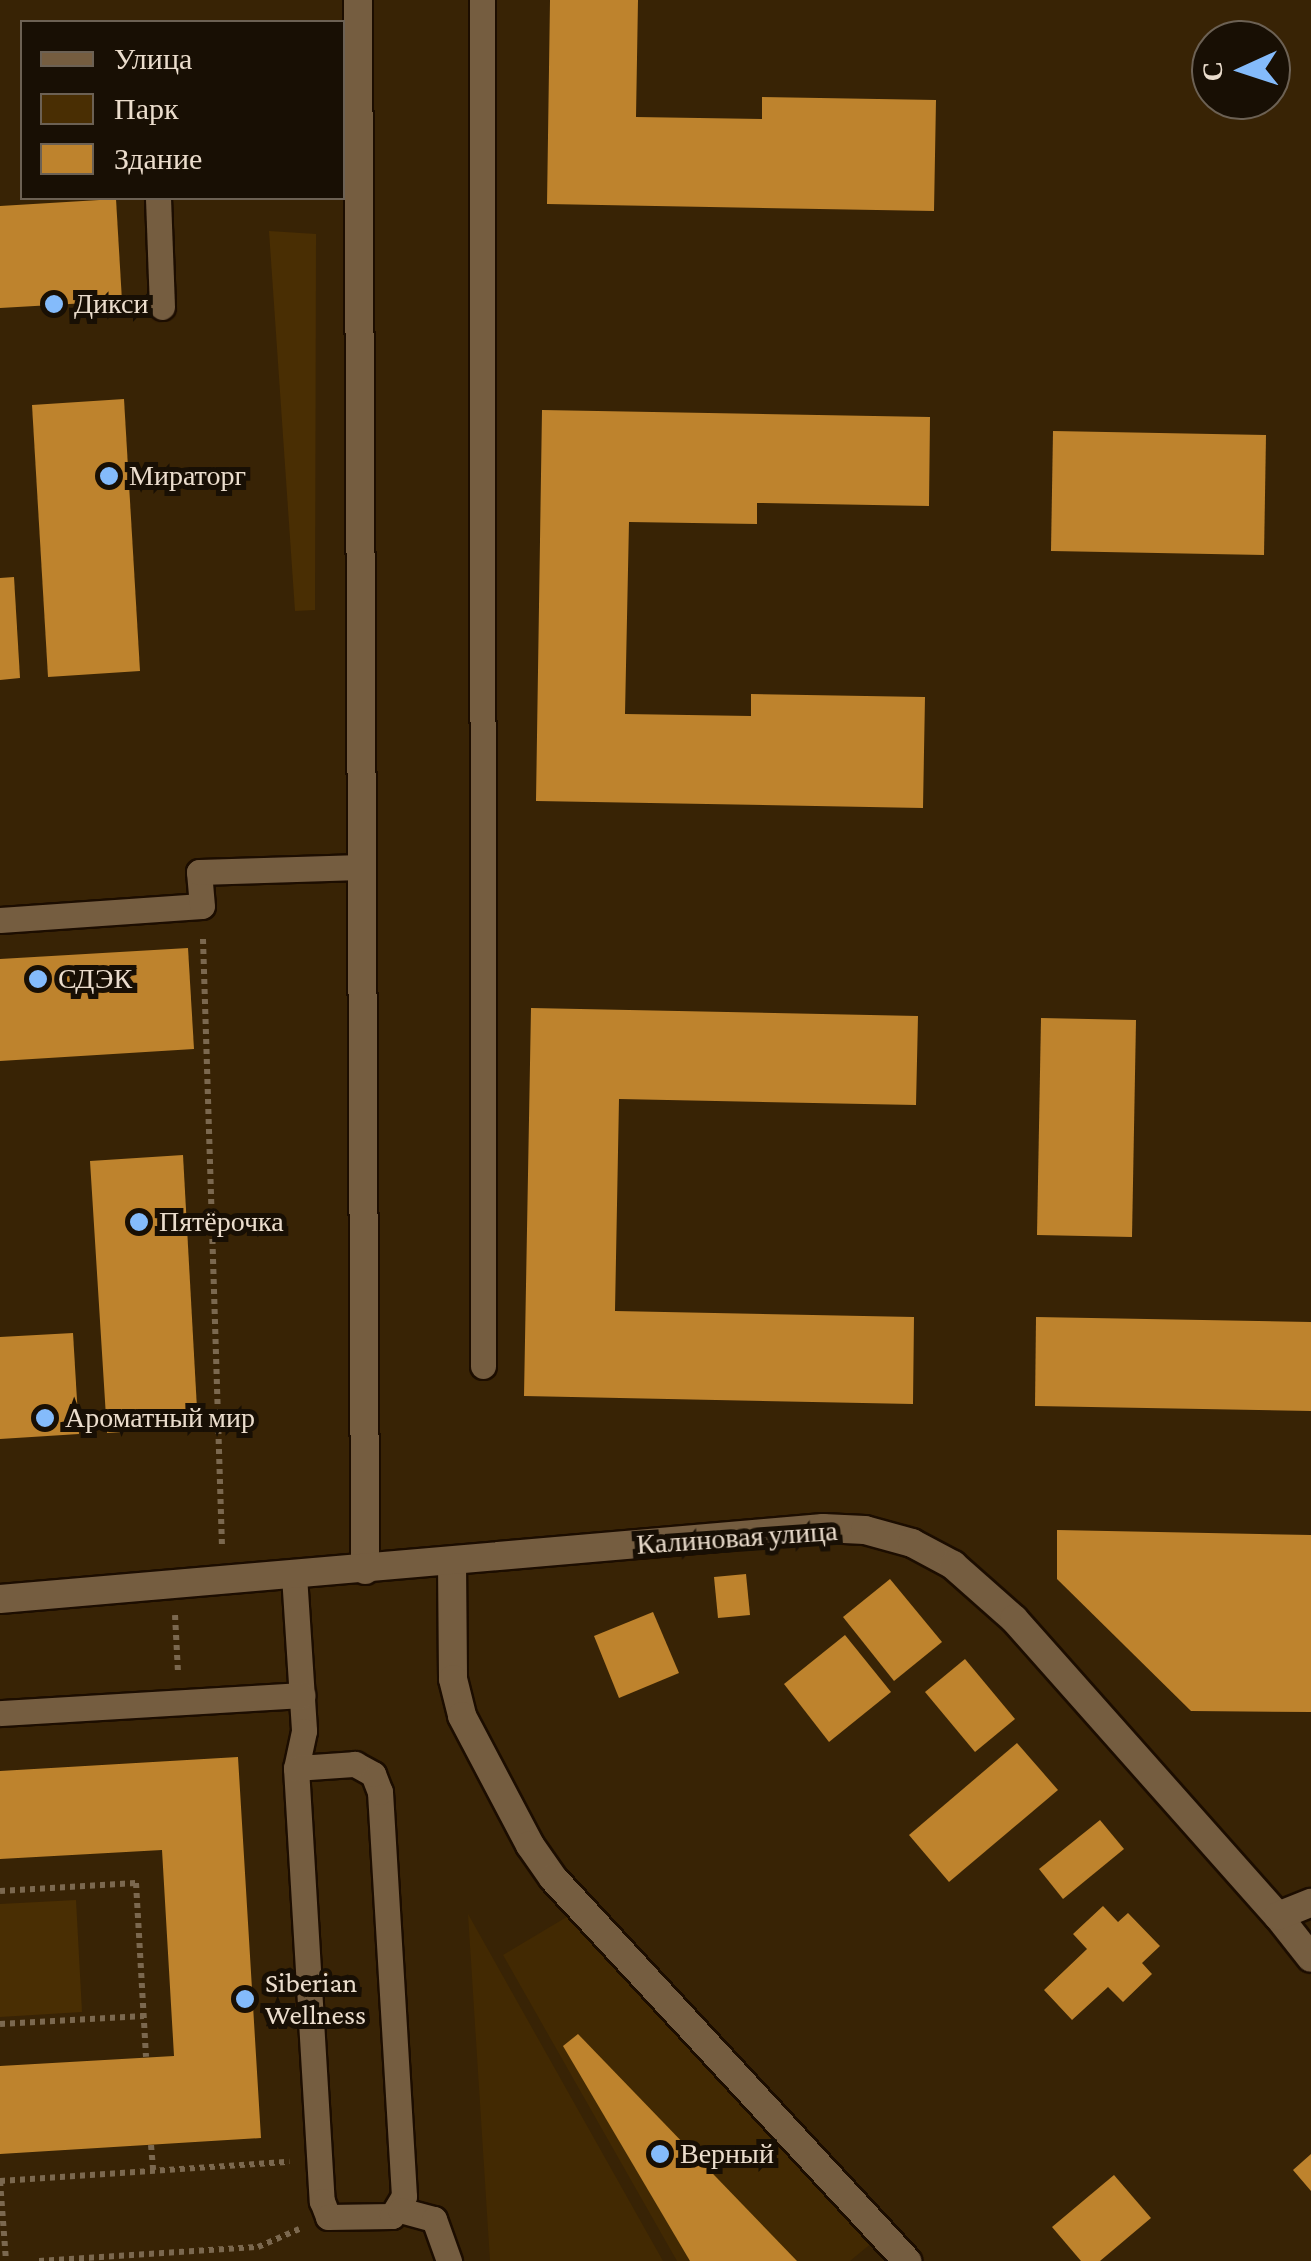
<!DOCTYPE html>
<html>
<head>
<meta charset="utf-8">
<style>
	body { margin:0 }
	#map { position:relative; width:1311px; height:2261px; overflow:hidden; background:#382305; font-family:"Crimson Pro",serif }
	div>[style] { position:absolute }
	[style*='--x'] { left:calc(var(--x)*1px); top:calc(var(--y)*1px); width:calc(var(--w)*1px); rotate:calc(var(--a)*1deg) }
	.built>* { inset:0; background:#422902 }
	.green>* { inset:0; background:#492e03 }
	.building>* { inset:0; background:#be832d }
	.path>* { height:6px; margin-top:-3px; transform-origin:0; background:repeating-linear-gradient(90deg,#7b684f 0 5px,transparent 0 10px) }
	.roads { filter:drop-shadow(2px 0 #1c0d00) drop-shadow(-2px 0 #1c0d00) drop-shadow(0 2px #1c0d00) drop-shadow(0 -2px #1c0d00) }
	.service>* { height:25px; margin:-12.5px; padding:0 12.5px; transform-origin:12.5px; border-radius:12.5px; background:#755d40 }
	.minor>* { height:28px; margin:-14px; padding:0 14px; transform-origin:14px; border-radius:14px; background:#755d40 }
	.tertiary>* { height:28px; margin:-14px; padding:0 14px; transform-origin:14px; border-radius:14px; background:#755d40 }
	.dots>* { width:28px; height:28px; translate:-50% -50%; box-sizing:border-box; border:5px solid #180f04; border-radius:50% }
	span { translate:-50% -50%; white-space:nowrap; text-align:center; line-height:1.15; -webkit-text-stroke:10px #180f04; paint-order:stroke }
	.poi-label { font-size:28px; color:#ebddcd }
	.left { translate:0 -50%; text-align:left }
	.street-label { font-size:28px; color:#ebddcd }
	.legend { position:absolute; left:20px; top:20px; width:325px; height:180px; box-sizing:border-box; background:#180f04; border:2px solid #6c6154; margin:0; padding:12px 18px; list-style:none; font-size:30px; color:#ebddcd }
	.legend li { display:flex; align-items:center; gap:20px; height:50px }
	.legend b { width:50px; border:2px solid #6c6154 }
	.north { position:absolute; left:1191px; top:20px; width:100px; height:100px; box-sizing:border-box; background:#180f04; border:2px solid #6c6154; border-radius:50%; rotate:267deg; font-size:28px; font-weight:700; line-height:40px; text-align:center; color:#ebddcd }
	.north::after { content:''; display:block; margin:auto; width:35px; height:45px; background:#84bbfb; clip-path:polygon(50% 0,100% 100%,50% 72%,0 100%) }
</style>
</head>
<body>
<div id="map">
	<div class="built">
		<div style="clip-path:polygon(468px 1914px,663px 2261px,490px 2261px)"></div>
		<div style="clip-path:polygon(570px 1915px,873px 2242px,850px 2261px,677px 2261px,503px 1955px)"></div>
	</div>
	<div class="green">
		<div style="clip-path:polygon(269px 231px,316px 234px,315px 610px,295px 611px)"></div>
		<div style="clip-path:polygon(76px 1900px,82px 2012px,0 2017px,0 1904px)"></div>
	</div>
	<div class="building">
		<div style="clip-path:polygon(550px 0,638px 0,636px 117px,762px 119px,762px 97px,936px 100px,934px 211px,547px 204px)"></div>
		<div style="clip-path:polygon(116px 199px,122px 301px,0 308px,0 206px)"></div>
		<div style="clip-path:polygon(124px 399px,140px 671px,48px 677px,32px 405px)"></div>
		<div style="clip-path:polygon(542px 410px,930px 417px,929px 506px,757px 503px,757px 524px,629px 522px,625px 714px,751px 716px,751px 694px,925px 697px,923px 808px,536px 801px)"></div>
		<div style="clip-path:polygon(1053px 431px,1266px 435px,1264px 555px,1051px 551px)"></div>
		<div style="clip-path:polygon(14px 577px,20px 678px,0 680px,0 578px)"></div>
		<div style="clip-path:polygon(188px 948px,194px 1049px,0 1061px,0 959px)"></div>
		<div style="clip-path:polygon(531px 1008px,918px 1016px,916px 1105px,619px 1099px,615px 1311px,914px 1317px,913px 1404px,524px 1396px)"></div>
		<div style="clip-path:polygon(1041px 1018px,1136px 1020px,1132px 1237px,1037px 1235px)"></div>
		<div style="clip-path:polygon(183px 1155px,198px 1427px,107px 1433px,90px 1161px)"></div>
		<div style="clip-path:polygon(1036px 1317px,1311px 1322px,1311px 1411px,1035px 1406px)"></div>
		<div style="clip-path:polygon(73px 1333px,79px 1434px,0 1439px,0 1337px)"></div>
		<div style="clip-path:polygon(1057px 1530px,1311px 1535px,1311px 1712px,1191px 1711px,1057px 1579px)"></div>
		<div style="clip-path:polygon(746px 1574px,750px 1615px,718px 1618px,714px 1577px)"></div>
		<div style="clip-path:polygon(890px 1579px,942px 1642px,894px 1681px,843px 1617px)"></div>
		<div style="clip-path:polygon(653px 1612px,679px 1673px,619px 1698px,594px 1636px)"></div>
		<div style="clip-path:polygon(845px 1635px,891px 1692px,829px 1742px,784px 1684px)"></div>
		<div style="clip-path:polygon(965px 1659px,1015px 1719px,975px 1752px,925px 1692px)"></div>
		<div style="clip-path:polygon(1017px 1743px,1058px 1790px,949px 1882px,909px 1835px)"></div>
		<div style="clip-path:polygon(238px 1757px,261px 2138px,0 2154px,0 2066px,174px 2056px,162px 1850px,0 1859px,0 1771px)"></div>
		<div style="clip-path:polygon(1100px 1820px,1124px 1849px,1063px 1899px,1039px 1869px)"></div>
		<div style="clip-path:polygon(1103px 1906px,1118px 1922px,1128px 1913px,1160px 1946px,1142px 1963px,1152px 1974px,1123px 2002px,1108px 1987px,1072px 2020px,1044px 1990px,1087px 1949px,1073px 1934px)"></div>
		<div style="clip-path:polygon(578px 2034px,797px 2261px,690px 2261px,563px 2046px)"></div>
		<div style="clip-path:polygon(1311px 2154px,1311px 2191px,1293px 2170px)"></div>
		<div style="clip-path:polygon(1114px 2175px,1151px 2218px,1100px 2261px,1081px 2261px,1052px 2227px)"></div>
	</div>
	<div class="path">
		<div style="--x:203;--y:939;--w:607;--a:88.21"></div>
		<div style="--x:175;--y:1615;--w:57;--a:87"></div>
		<div style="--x:0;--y:1891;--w:136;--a:-3.4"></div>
		<div style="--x:136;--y:1883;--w:174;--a:86.7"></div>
		<div style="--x:0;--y:2024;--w:144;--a:-3.2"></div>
		<div style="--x:151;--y:2145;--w:25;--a:85"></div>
		<div style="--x:0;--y:2181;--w:290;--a:-3.8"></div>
		<div style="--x:0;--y:2181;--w:80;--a:85.7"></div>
		<div style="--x:39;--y:2261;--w:219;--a:-3.7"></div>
		<div style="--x:258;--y:2247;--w:45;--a:-23.7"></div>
	</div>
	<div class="roads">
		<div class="service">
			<div style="--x:482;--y:0;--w:1366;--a:89.96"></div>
			<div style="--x:158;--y:198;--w:109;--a:87.9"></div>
			<div style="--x:0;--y:920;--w:202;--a:-4"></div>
			<div style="--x:202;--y:906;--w:34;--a:-95"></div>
			<div style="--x:199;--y:872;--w:162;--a:-1.8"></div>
			<div style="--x:294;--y:1575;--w:156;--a:86.3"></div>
			<div style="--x:304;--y:1731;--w:38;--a:102"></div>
			<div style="--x:296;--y:1768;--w:434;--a:86.6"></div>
			<div style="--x:322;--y:2201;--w:17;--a:69"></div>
			<div style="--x:328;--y:2217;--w:64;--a:-0.9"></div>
			<div style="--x:392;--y:2216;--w:23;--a:-59"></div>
			<div style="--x:404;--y:2196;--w:405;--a:-93.4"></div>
			<div style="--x:380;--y:1792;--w:19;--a:-111"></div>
			<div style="--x:373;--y:1774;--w:21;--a:-151"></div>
			<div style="--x:355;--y:1764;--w:59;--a:176.1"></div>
			<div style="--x:0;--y:1713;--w:303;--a:-3.4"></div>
			<div style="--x:400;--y:2210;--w:35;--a:15"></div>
			<div style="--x:434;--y:2219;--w:45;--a:70.3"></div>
		</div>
		<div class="minor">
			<div style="--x:358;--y:0;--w:1570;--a:89.74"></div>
			<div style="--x:452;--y:1562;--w:117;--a:89.5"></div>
			<div style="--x:453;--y:1679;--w:38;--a:76"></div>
			<div style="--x:462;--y:1716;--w:146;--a:62.2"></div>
			<div style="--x:530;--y:1845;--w:40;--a:55.1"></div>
			<div style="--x:553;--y:1878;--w:522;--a:47.25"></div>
			<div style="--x:1278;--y:1916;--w:53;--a:51.8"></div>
		</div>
		<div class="tertiary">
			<div style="--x:0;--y:1599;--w:826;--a:-4.93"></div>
			<div style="--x:823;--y:1528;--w:42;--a:2.7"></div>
			<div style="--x:865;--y:1530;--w:49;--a:15.5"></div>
			<div style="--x:912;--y:1543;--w:47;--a:28.2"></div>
			<div style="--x:953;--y:1565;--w:81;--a:41.5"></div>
			<div style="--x:1014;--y:1619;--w:397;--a:48.4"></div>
			<div style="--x:1278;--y:1916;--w:35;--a:-22"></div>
		</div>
	</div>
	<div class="dots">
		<div style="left:54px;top:304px;background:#84bbfb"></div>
		<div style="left:109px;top:476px;background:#84bbfb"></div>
		<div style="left:38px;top:979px;background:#84bbfb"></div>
		<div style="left:139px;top:1222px;background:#84bbfb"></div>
		<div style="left:45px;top:1418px;background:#84bbfb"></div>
		<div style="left:245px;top:1999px;background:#84bbfb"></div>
		<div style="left:660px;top:2154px;background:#84bbfb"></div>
	</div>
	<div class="poi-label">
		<span class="left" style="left:74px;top:304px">Дикси</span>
		<span class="left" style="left:129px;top:476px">Мираторг</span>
		<span class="left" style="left:58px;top:979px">СДЭК</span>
		<span class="left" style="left:159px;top:1222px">Пятёрочка</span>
		<span class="left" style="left:65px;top:1418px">Ароматный мир</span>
		<span class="left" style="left:265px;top:1999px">Siberian<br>Wellness</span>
		<span class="left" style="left:680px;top:2154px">Верный</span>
	</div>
	<div class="street-label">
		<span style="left:737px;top:1538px;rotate:-4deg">Калиновая улица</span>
	</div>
	<ul class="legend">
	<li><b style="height:12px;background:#755d40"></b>Улица</li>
	<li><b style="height:28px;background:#492e03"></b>Парк</li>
	<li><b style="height:28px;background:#be832d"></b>Здание</li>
	</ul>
	<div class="north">С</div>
</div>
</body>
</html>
